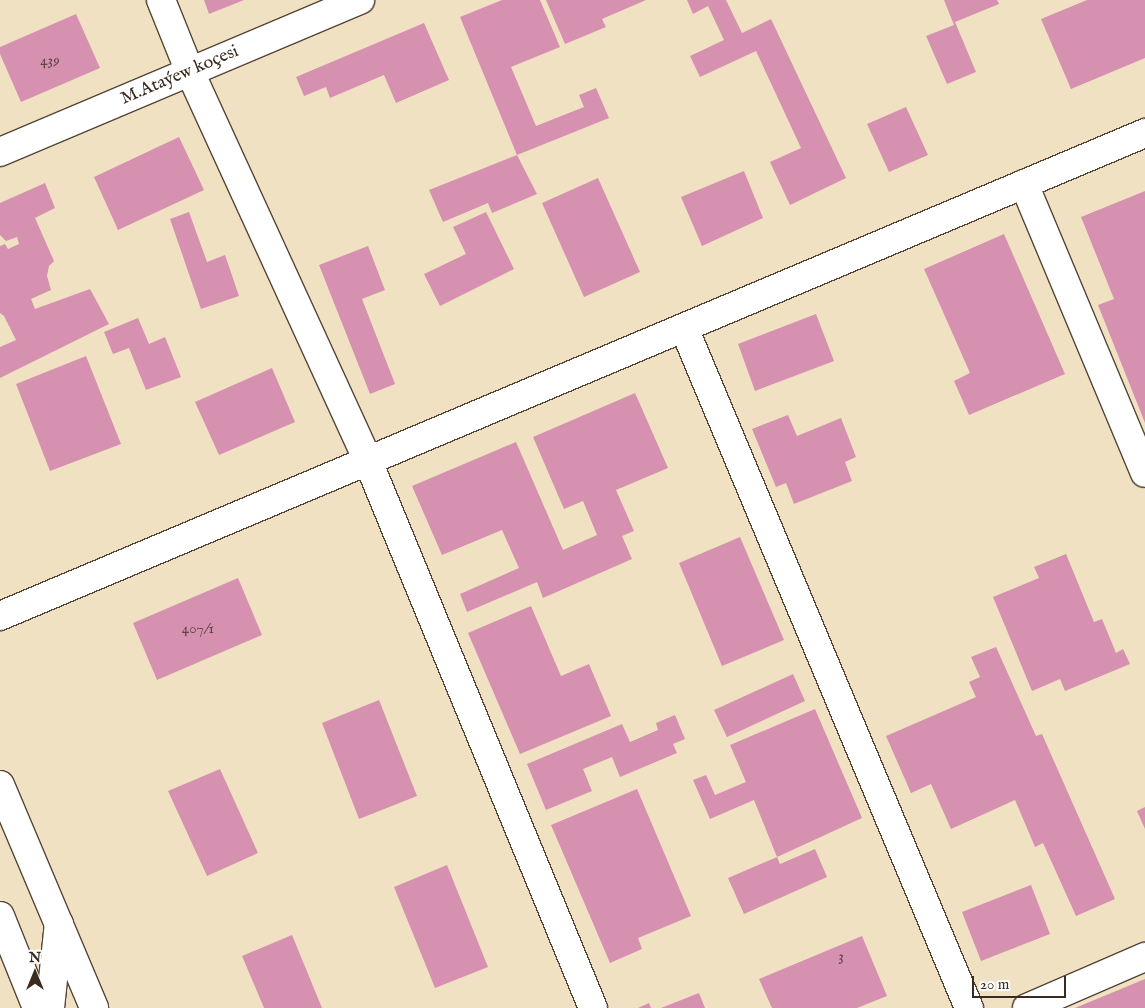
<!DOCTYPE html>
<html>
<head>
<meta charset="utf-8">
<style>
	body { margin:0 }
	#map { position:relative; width:1145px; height:1008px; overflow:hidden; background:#f0e1c2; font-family:"IM FELL English",serif }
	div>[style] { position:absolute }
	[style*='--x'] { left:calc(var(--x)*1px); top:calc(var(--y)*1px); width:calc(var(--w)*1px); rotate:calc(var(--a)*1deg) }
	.building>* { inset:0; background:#d691b1 }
	.roads { filter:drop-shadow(1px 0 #564537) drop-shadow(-1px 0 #564537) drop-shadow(0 1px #564537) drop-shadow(0 -1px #564537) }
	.minor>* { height:28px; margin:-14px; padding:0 14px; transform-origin:14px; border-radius:14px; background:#fff }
	.secondary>* { height:28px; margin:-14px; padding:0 14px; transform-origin:14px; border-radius:14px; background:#fff }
	.primary>* { height:28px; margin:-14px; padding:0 14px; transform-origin:14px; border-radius:14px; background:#fff }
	span { translate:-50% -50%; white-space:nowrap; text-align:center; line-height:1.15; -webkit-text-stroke:4.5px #fff; paint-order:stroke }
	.number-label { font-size:15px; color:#624443 }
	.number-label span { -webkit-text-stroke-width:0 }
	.street-label { font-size:18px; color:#3b2a1e }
	.north { position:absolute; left:10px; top:948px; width:50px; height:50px; -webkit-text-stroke:4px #fff; paint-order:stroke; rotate:0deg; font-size:14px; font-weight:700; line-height:20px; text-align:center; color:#3b2a1e }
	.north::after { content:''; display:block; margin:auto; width:18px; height:22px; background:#3b2a1e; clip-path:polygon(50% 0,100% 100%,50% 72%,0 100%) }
	.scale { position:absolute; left:972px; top:976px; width:94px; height:22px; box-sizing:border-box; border:2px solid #3b2a1e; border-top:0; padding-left:6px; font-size:15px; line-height:18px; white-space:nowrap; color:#3b2a1e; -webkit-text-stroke:4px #fff; paint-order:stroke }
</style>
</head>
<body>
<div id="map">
	<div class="building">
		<div style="clip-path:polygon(204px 0,244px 0,209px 14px)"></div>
		<div style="clip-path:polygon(502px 0,540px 0,560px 47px,511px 67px,536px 126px,584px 107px,579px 95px,596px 88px,609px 118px,517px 155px,460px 17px)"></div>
		<div style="clip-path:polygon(546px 0,646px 0,602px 19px,606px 27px,565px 44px)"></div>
		<div style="clip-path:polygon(687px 0,726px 0,742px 33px,771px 19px,846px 178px,790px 205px,770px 162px,801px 148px,756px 51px,700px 77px,690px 56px,724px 40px,708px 6px,693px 14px)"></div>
		<div style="clip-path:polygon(944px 0,997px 0,999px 4px,955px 22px,976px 72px,947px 84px,926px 36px,954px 25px)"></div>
		<div style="clip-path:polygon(1087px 0,1145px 0,1145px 58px,1071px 89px,1041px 19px)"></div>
		<div style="clip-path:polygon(76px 14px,100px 68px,21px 102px,0 54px,0 47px)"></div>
		<div style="clip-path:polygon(424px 23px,449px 80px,396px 103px,384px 75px,330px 98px,326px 87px,304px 96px,296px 77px)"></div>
		<div style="clip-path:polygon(906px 107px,928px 155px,889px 172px,867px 124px)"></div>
		<div style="clip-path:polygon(179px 137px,204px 190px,118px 230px,94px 177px)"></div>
		<div style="clip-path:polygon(517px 155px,537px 194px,492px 213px,488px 203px,443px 222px,429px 190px)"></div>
		<div style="clip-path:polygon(744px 171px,763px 218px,702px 246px,681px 197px)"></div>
		<div style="clip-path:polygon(598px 178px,640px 272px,584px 297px,542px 203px)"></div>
		<div style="clip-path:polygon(45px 183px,55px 208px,35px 218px,54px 261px,49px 266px,47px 276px,51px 290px,31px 299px,35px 309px,90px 289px,109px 324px,0 378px,0 347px,16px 340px,4px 316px,0 313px,0 246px,5px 244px,8px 249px,19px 244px,17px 237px,6px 241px,0 235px,0 203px)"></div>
		<div style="clip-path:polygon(1145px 191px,1145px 423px,1098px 305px,1114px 299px,1081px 217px)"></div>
		<div style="clip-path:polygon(189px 212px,207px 262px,225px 255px,239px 296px,201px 309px,170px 219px)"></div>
		<div style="clip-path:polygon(486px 212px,514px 269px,440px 306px,424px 274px,466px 254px,453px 227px)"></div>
		<div style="clip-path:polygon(1004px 234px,1065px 374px,969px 415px,954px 381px,970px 373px,924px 269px)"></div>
		<div style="clip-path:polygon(368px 246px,385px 290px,362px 299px,395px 384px,370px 394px,319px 265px)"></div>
		<div style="clip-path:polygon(816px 314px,834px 361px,755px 391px,738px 344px)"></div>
		<div style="clip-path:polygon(138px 318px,149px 344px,165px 337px,181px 377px,146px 390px,129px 348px,113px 354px,104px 332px)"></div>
		<div style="clip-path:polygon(86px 356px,121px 444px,50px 471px,16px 384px)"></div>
		<div style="clip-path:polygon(272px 368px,295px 422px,219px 455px,195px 402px)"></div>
		<div style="clip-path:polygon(635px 393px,668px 468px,616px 490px,634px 531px,622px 536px,632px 559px,543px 598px,537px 582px,467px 612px,460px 594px,519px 568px,502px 530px,442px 555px,412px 486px,516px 442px,563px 550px,597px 535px,583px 501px,564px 509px,533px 437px)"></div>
		<div style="clip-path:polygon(788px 415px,797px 436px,841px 418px,856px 457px,845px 462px,852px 481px,794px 504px,786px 483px,776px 487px,752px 429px)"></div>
		<div style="clip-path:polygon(740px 537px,784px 640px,722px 666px,679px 563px)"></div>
		<div style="clip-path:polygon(1066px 554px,1094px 622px,1102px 619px,1116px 653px,1123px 649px,1130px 664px,1065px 691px,1060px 679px,1032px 691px,993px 597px,1039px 578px,1034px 567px)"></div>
		<div style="clip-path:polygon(238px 578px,262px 635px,157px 680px,133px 623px)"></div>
		<div style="clip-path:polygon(531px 606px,561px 676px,589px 664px,611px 716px,520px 754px,468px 633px)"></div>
		<div style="clip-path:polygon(996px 647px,1036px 736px,1042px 734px,1115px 899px,1076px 916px,1043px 843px,1035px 847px,1015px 800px,951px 829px,931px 784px,911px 793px,886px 736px,976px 697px,969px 682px,980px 677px,971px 657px)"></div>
		<div style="clip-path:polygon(793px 674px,805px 701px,727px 737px,714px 710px)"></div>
		<div style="clip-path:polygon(379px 700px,417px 796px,359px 819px,322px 723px)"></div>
		<div style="clip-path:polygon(815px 709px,862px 818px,777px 857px,754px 800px,710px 819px,693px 780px,706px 775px,715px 795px,746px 782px,730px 745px)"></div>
		<div style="clip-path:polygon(675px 715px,685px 739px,673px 744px,677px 753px,620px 777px,612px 757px,583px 769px,592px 791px,546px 810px,527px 764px,622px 724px,630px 742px,658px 730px,656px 723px)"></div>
		<div style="clip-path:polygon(220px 769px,258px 853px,207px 876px,168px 791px)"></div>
		<div style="clip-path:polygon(637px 789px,691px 916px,638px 938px,642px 949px,610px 963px,551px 825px)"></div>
		<div style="clip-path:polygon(1145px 807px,1145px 829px,1137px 811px)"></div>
		<div style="clip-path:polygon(815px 849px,827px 877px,744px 914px,728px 878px,777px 857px,780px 864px)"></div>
		<div style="clip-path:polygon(447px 865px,488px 967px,435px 988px,394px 887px)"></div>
		<div style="clip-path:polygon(1031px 885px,1050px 934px,981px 961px,962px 912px)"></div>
		<div style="clip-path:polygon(292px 935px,322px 1008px,264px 1008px,242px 956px)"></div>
		<div style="clip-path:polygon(862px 936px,887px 996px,857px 1008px,772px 1008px,759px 979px)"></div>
		<div style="clip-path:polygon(1145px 979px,1145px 1008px,1075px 1008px)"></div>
		<div style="clip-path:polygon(699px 993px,705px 1008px,661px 1008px)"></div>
		<div style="clip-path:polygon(649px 1003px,651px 1008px,638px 1008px)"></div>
	</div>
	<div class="roads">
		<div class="minor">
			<div style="--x:161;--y:0;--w:78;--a:68.1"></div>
			<div style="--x:190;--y:72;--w:428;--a:65.4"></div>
			<div style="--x:368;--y:461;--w:591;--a:67.64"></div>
			<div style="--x:0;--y:152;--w:391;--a:-22.9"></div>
			<div style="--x:1024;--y:184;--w:313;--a:67.3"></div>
			<div style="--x:684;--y:328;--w:737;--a:67.26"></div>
			<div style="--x:0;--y:616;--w:1243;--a:-22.87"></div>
			<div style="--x:0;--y:785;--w:242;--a:67.1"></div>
		</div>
		<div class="secondary">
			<div style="--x:1027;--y:1008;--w:129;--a:-23.4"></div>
		</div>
		<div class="primary">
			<div style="--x:0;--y:916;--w:99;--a:68.1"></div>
			<div style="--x:50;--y:1008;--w:85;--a:-84"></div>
		</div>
	</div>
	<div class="number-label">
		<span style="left:50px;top:61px">439</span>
		<span style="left:198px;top:629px">407/1</span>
		<span style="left:841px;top:957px">3</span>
	</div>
	<div class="street-label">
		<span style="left:180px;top:76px;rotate:-23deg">M.Ataýew koçesi</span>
	</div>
	<div class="north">N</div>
	<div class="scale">20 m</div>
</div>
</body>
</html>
